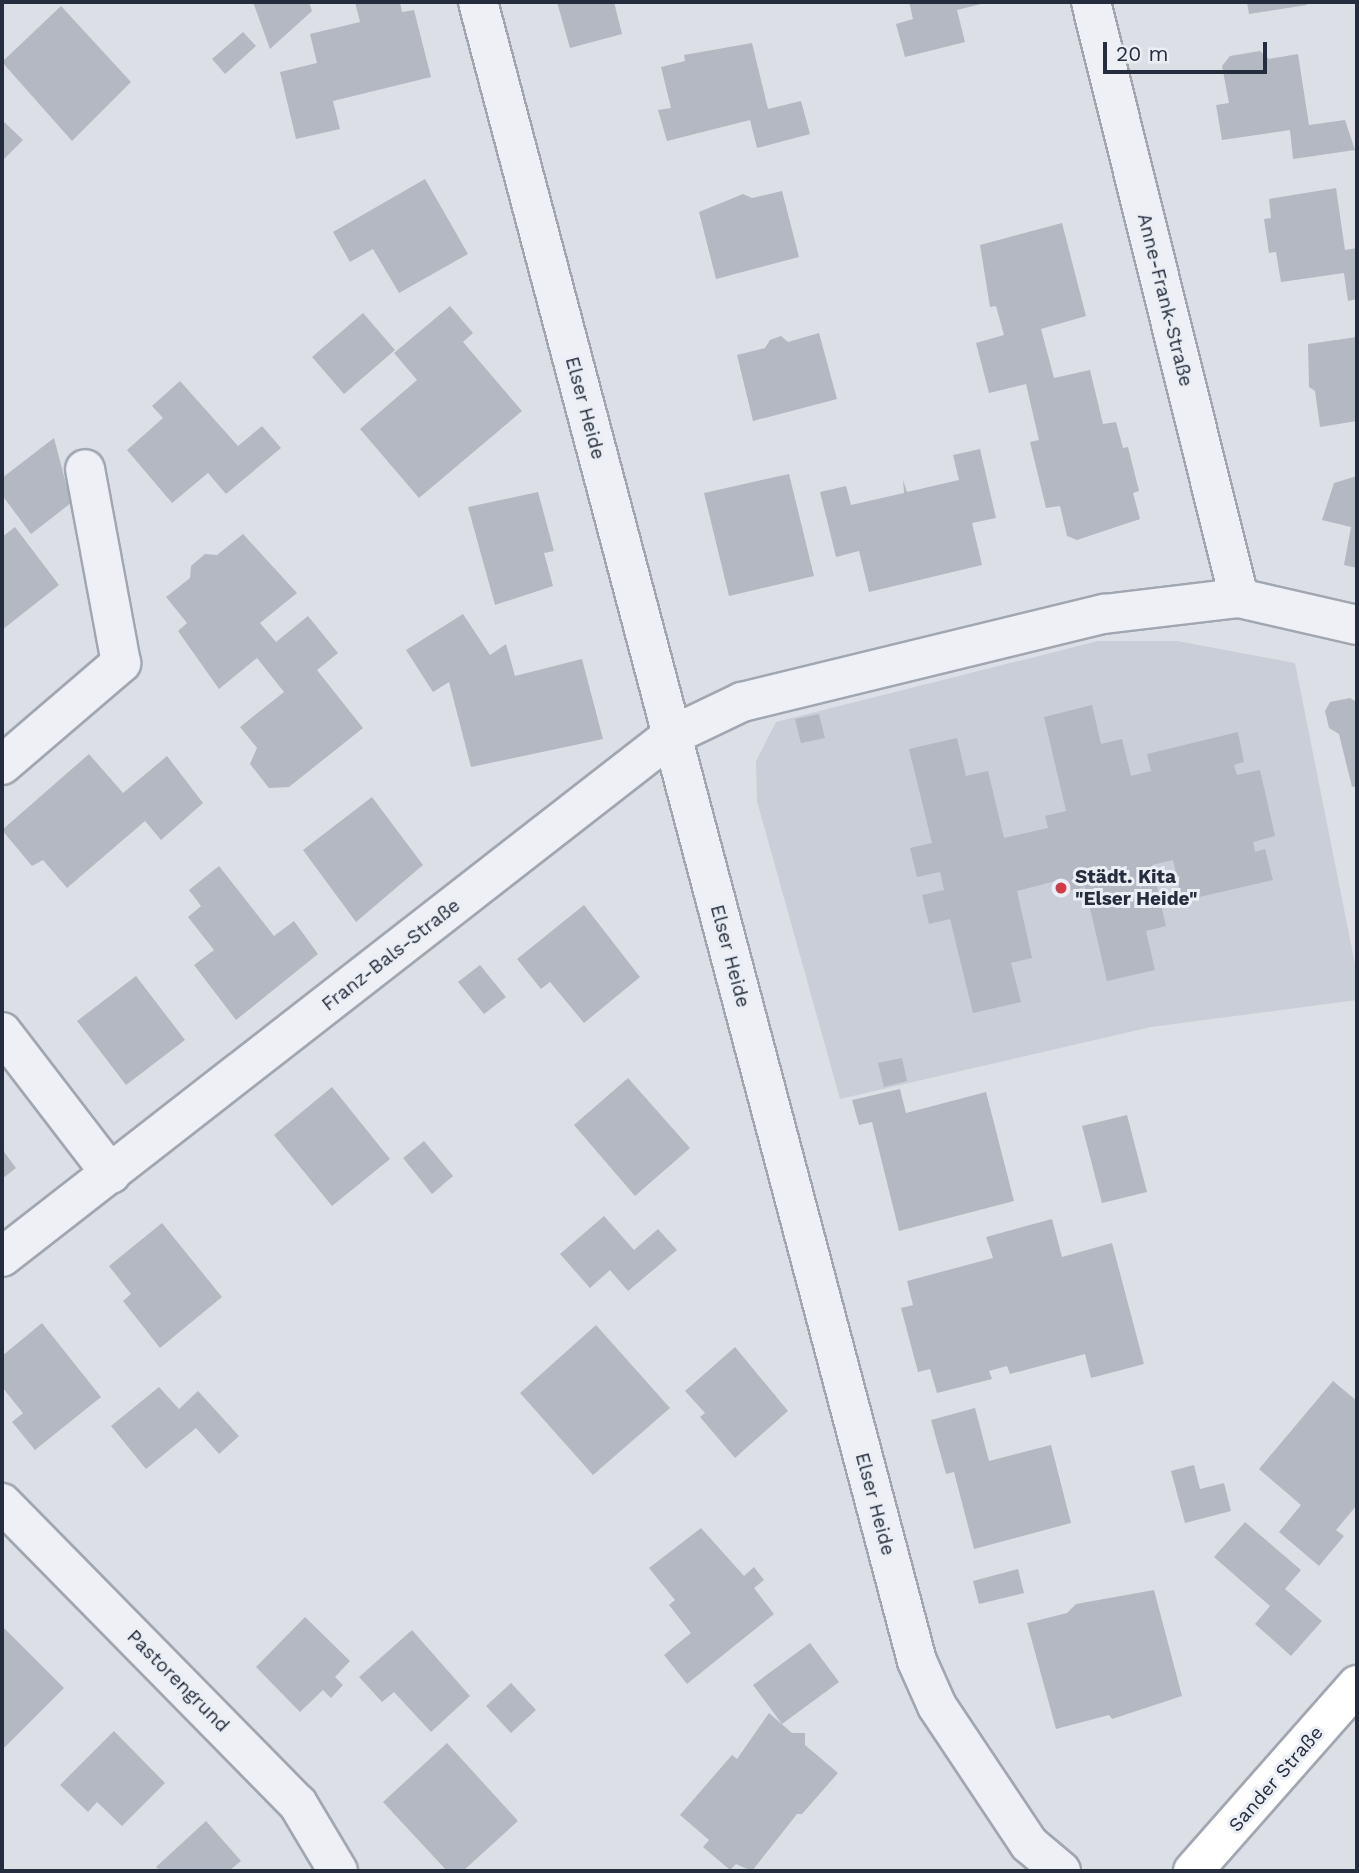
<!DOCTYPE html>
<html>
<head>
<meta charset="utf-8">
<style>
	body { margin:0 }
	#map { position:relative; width:1359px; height:1873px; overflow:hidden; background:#dcdfe6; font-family:"Work Sans",sans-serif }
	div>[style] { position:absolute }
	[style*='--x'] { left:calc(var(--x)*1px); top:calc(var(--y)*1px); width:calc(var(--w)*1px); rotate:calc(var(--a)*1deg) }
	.built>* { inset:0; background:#caced9 }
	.building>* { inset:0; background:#b3b8c3 }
	.roads { filter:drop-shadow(2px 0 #a1a6b0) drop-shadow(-2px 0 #a1a6b0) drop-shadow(0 2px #a1a6b0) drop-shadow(0 -2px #a1a6b0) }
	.street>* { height:38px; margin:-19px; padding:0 19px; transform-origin:19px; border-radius:19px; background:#eef0f5 }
	.secondary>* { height:38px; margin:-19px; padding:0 19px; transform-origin:19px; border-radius:19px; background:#fff }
	.dots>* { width:19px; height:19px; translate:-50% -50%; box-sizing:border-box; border:4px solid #ebeef4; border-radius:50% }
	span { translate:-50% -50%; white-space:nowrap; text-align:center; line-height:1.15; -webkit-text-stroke:6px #ebeef4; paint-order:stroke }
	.street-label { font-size:19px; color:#252c3d }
	.poi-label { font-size:19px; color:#252c3d; font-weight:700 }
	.left { translate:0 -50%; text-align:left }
	.frame { position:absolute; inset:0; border:4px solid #252c3d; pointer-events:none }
	.scale { position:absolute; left:1103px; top:42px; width:164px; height:32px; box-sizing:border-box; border:4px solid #252c3d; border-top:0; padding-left:9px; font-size:21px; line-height:24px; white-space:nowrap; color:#252c3d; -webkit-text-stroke:5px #ebeef4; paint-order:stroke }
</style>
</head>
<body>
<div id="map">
	<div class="built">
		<div style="clip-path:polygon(1098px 641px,1177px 641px,1295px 663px,1357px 974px,1357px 1000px,1151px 1027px,840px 1099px,757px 801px,756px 761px,776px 722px)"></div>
	</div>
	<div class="building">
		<div style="clip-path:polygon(253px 2px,309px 2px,312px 11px,270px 49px)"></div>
		<div style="clip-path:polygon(355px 2px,400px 2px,402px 12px,414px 10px,431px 77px,333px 101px,340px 129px,296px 139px,280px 72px,317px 63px,310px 34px,360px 22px)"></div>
		<div style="clip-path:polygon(557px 2px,614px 2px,622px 34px,570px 48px)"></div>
		<div style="clip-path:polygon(909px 2px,985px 2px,985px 3px,957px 10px,965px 42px,905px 57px,896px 24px,913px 19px)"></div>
		<div style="clip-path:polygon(1247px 2px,1306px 2px,1307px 5px,1249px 14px)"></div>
		<div style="clip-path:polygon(61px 6px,131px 82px,72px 141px,2px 62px)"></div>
		<div style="clip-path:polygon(243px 32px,256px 46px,225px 74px,212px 59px)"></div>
		<div style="clip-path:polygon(752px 43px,768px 109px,801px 101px,810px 134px,757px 148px,750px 120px,667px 141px,658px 110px,671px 108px,661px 67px,685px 61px,684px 55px)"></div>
		<div style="clip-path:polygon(1260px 51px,1269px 59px,1298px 54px,1309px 125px,1345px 120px,1355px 150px,1293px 159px,1290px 130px,1222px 140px,1216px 105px,1229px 103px,1222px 66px,1230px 56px)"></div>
		<div style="clip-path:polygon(2px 120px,23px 140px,2px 161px)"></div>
		<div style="clip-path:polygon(425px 179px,468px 254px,399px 293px,373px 249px,350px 262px,333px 232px)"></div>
		<div style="clip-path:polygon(1336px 188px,1345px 250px,1357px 248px,1357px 299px,1348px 301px,1344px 273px,1281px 282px,1276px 252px,1269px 253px,1264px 219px,1271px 218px,1269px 199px)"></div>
		<div style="clip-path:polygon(782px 191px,799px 257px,716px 279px,699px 212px,743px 194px,752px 198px)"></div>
		<div style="clip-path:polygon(1062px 223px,1086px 316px,1041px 329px,1054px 378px,1090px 370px,1103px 424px,1116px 422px,1123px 448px,1128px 447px,1139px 491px,1133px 493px,1140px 519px,1077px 540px,1067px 536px,1060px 506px,1046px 508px,1030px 442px,1039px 440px,1026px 384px,989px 393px,976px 343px,1004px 335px,996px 306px,990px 307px,980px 245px)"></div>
		<div style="clip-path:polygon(450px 306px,473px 333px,463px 342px,522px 411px,419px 498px,360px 429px,417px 380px,394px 353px)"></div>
		<div style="clip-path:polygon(363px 313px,395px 350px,344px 394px,312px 357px)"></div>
		<div style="clip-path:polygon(819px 333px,837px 399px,753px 421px,737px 355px,765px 348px,770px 340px,781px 336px,788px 342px)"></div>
		<div style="clip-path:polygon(1357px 337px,1357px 421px,1320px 427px,1315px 391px,1309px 387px,1308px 344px)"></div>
		<div style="clip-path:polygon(180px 381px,238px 446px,262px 426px,281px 448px,226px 494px,208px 473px,172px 503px,127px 450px,163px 418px,152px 406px)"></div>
		<div style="clip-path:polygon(54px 438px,71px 503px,31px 534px,2px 495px,2px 478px)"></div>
		<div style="clip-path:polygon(980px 449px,996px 518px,972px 523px,982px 565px,869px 592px,859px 551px,836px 557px,820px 492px,846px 486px,851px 505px,904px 493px,903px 480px,907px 492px,959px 480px,953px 455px)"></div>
		<div style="clip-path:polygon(789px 474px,814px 576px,729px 596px,704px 493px)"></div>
		<div style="clip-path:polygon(1357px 476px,1357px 568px,1344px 565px,1351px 527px,1322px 520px,1334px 483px)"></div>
		<div style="clip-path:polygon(538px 492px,554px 551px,544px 553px,553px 586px,495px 605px,468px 507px)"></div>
		<div style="clip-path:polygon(15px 527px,59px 585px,2px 630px,2px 537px)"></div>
		<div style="clip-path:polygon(243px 534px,297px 593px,260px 623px,276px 642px,308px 616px,338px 653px,317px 670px,363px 728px,289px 787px,269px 788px,250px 764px,257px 748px,240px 727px,284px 692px,257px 658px,219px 689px,178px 631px,187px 623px,166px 597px,190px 578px,191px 566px,205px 554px,217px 555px)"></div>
		<div style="clip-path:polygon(463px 614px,490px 655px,506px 644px,515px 676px,582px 659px,603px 739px,471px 767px,449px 682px,433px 692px,406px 650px)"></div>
		<div style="clip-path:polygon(1350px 698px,1357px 702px,1357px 786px,1352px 787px,1339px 734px,1329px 728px,1325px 711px,1330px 702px)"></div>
		<div style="clip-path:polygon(1092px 705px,1101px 744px,1122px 739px,1131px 776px,1151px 771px,1147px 754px,1238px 732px,1244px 762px,1234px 765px,1237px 775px,1260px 770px,1275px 836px,1253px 842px,1255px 852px,1265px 849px,1273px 880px,1182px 901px,1173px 860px,1152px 865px,1166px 926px,1146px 931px,1155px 970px,1107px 981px,1085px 887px,1064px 892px,1060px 880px,1017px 891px,1032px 958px,1011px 963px,1021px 1002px,973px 1013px,950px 919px,929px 924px,922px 895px,944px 890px,940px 872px,917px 877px,910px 848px,932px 843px,909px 749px,957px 738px,966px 776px,988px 771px,1004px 838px,1048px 828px,1045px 816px,1066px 811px,1044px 717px)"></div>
		<div style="clip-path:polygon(819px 714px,825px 738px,801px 743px,795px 719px)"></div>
		<div style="clip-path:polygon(89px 754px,123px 793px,167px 756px,203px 803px,161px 840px,145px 821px,67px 888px,43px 860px,32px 866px,2px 830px)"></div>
		<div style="clip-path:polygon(372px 797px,423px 865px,356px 922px,303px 850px)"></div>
		<div style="clip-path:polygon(219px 866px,274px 936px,294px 921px,318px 954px,236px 1020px,194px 965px,214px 950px,188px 917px,201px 906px,189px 890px)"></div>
		<div style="clip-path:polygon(584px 905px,640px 977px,584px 1023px,550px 982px,541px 989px,517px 959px)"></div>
		<div style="clip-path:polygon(480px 965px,506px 997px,484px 1014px,458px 982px)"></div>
		<div style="clip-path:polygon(136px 976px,185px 1040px,126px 1085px,77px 1021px)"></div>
		<div style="clip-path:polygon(902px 1058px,907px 1081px,884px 1087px,878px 1063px)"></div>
		<div style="clip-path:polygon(628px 1078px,690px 1148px,635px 1196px,574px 1125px)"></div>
		<div style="clip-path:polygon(332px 1087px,390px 1159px,332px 1206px,274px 1135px)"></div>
		<div style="clip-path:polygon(900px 1089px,906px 1113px,986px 1092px,1014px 1201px,899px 1231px,872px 1122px,859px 1125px,852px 1100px)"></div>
		<div style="clip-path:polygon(1127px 1115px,1147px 1192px,1102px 1203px,1082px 1126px)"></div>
		<div style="clip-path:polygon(424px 1141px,453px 1176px,432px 1194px,403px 1158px)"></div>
		<div style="clip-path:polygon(2px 1149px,16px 1168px,2px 1179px)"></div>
		<div style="clip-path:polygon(604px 1216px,634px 1250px,658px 1229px,677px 1250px,628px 1291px,610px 1270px,590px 1288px,560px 1254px)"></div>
		<div style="clip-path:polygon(1052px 1219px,1062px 1257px,1112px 1243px,1144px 1364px,1091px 1378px,1085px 1354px,1010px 1374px,1007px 1366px,989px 1371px,992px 1379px,937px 1393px,930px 1369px,918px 1372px,901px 1308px,913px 1305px,907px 1281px,993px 1258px,986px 1237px)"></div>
		<div style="clip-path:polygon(162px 1223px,222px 1297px,160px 1348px,123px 1301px,131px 1294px,109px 1266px)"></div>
		<div style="clip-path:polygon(42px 1323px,101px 1397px,35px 1450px,12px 1422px,23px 1413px,2px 1387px,2px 1356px)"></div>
		<div style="clip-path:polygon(596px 1325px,670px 1408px,593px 1475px,520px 1393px)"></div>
		<div style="clip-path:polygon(735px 1347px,788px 1411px,735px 1458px,700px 1417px,705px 1413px,685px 1391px)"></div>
		<div style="clip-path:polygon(1333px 1381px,1357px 1401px,1357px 1505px,1336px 1530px,1344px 1536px,1319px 1566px,1279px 1532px,1301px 1505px,1259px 1469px)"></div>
		<div style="clip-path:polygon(159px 1387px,179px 1409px,198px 1391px,239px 1436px,219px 1454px,196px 1428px,146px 1469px,111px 1426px)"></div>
		<div style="clip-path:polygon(975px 1408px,989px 1461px,1051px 1445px,1071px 1523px,974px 1549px,954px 1472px,946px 1474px,931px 1420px)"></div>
		<div style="clip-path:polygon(1194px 1465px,1200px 1489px,1224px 1483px,1231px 1511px,1185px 1523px,1171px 1471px)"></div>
		<div style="clip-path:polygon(1245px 1522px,1301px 1570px,1285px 1589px,1322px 1621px,1291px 1656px,1255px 1624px,1270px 1606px,1214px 1557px)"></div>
		<div style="clip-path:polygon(701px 1528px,744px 1576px,754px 1567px,764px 1580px,754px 1588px,774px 1614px,687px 1684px,664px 1655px,691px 1633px,669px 1605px,675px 1600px,649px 1568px)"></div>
		<div style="clip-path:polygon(1018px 1569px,1024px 1593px,979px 1604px,973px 1581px)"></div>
		<div style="clip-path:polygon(1154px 1590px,1182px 1696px,1112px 1719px,1109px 1715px,1056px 1729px,1027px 1623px,1067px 1613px,1076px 1604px)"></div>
		<div style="clip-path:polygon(305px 1617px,350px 1661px,335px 1677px,343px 1685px,331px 1698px,323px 1690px,300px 1712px,256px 1667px)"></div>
		<div style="clip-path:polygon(2px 1626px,64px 1688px,2px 1750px)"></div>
		<div style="clip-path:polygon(412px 1630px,470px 1696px,431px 1732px,394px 1692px,382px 1702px,359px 1677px)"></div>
		<div style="clip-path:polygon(810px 1643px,839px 1682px,782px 1724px,753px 1685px)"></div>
		<div style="clip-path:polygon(511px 1683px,536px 1710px,511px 1733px,486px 1706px)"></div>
		<div style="clip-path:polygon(769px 1713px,792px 1733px,805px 1733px,805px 1745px,838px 1773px,802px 1814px,797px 1814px,752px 1871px,736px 1864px,730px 1870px,703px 1847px,709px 1840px,680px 1815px,732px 1755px,737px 1759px)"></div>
		<div style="clip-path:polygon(114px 1731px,165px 1783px,122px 1826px,97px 1802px,88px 1812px,60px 1785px)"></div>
		<div style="clip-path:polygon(447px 1743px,518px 1821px,463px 1871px,447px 1871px,383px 1802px)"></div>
		<div style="clip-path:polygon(206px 1821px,241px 1861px,229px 1871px,161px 1871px,156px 1867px)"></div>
	</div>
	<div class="roads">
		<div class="street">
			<div style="--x:478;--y:2;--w:1716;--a:75.18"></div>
			<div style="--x:917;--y:1661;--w:49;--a:66"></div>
			<div style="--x:937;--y:1706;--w:166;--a:56.3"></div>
			<div style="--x:1029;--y:1844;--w:42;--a:40.2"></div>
			<div style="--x:1091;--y:2;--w:614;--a:76.05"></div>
			<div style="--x:2;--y:765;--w:157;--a:-40.6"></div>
			<div style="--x:121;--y:663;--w:197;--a:-100.5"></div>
			<div style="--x:2;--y:1032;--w:179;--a:52.5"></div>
			<div style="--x:2;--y:1257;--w:848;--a:-37.91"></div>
			<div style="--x:671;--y:736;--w:79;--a:-25.6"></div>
			<div style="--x:742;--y:702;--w:373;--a:-13.7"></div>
			<div style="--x:1104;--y:614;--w:136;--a:-6.8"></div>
			<div style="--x:1239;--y:598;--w:121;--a:12.9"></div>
			<div style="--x:2;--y:1503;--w:422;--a:45.5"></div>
			<div style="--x:298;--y:1804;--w:78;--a:59.2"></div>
		</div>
		<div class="secondary">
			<div style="--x:1193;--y:1871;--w:248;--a:-48.6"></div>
		</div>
	</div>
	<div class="dots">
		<div style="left:1061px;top:888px;background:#d13b45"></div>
	</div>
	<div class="street-label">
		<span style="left:1165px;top:300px;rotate:76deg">Anne-Frank-Straße</span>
		<span style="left:585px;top:408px;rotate:75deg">Elser Heide</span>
		<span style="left:391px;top:955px;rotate:-38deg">Franz-Bals-Straße</span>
		<span style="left:730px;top:956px;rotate:75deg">Elser Heide</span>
		<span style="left:875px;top:1504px;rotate:75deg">Elser Heide</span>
		<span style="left:178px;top:1681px;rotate:45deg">Pastorengrund</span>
		<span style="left:1276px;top:1779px;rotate:-49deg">Sander Straße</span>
	</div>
	<div class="poi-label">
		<span class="left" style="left:1075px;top:888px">Städt. Kita<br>"Elser Heide"</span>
	</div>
	<div class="frame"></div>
	<div class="scale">20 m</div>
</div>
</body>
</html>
